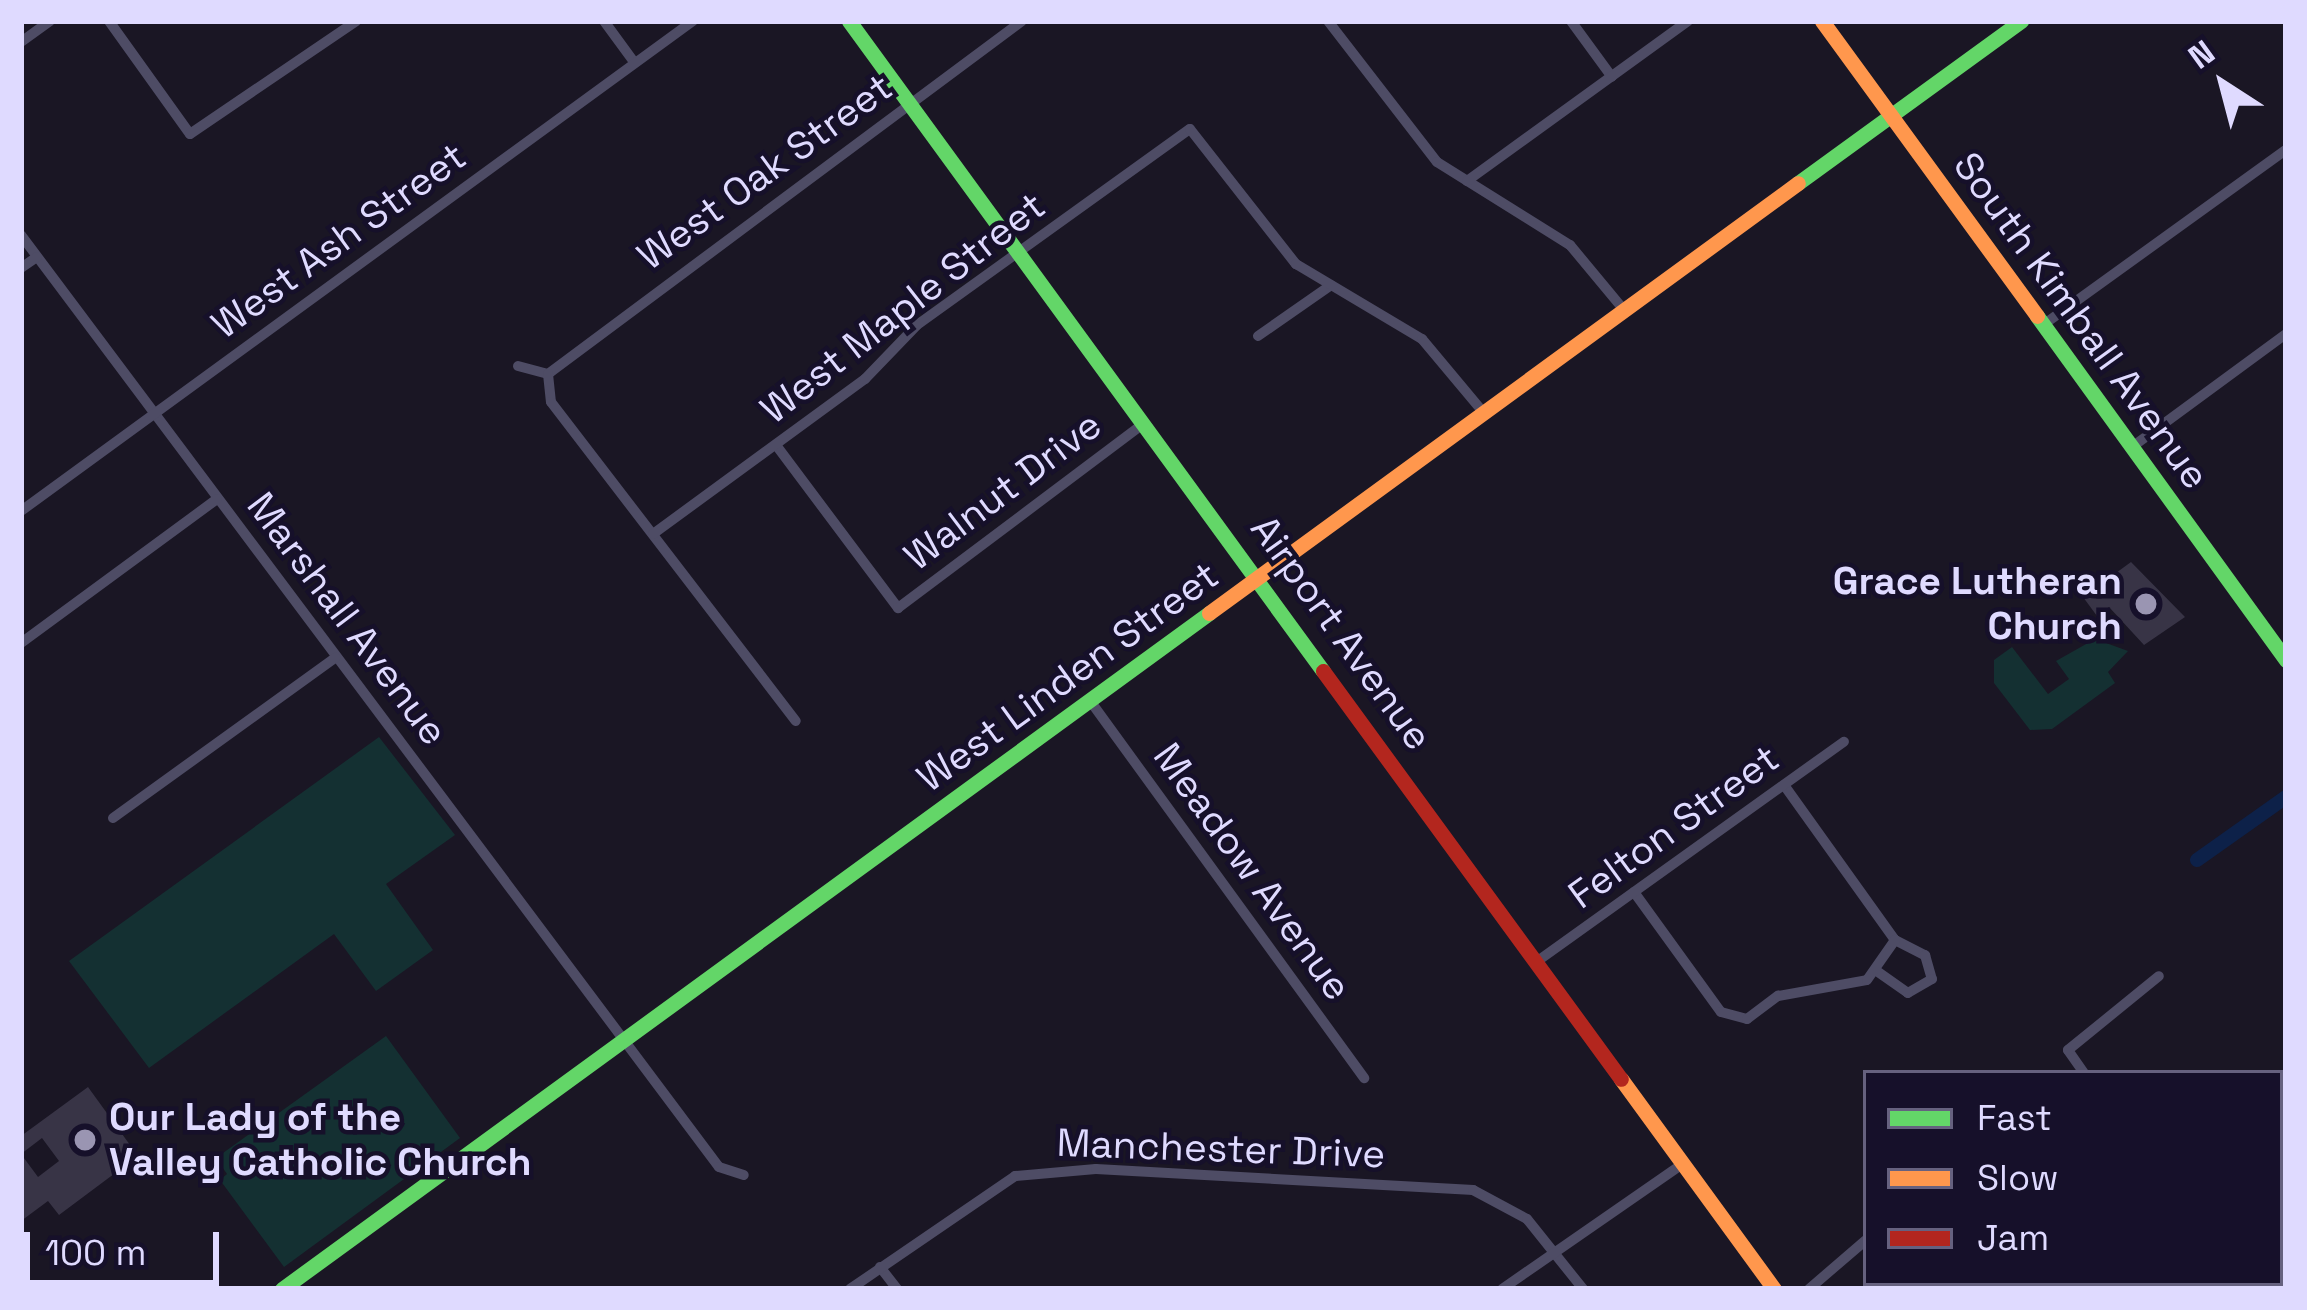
<!DOCTYPE html>
<html>
<head>
<meta charset="utf-8">
<style>
	body { margin:0 }
	#map { position:relative; width:2307px; height:1310px; overflow:hidden; background:#1a1624; font-family:"Space Grotesk",sans-serif }
	div>[style] { position:absolute }
	[style*='--x'] { left:calc(var(--x)*1px); top:calc(var(--y)*1px); width:calc(var(--w)*1px); rotate:calc(var(--a)*1deg) }
	.green>* { inset:0; background:#143032 }
	.canal>* { height:14px; margin:-7px; padding:0 7px; transform-origin:7px; border-radius:7px; background:#0d2149 }
	.building>* { inset:0; background:#383446 }
	.street>* { height:10px; margin:-5px; padding:0 5px; transform-origin:5px; border-radius:5px; background:#4e4c65 }
	.fast>* { height:15px; margin:-7.5px; padding:0 7.5px; transform-origin:7.5px; border-radius:7.5px; background:#63d668 }
	.slow>* { height:15px; margin:-7.5px; padding:0 7.5px; transform-origin:7.5px; border-radius:7.5px; background:#ff974d }
	.jam>* { height:15px; margin:-7.5px; padding:0 7.5px; transform-origin:7.5px; border-radius:7.5px; background:#b3261e }
	.dots>* { width:33px; height:33px; translate:-50% -50%; box-sizing:border-box; border:6px solid #16102a; border-radius:50% }
	span { translate:-50% -50%; white-space:nowrap; text-align:center; line-height:1.15; -webkit-text-stroke:9px #16102a; paint-order:stroke }
	.street-label { font-size:39px; color:#dfdaff }
	.poi-label { font-size:39px; color:#dfdaff; font-weight:700 }
	.right { translate:-100% -50%; text-align:right }
	.left { translate:0 -50%; text-align:left }
	.frame { position:absolute; inset:0; border:24px solid #dfdaff; pointer-events:none }
	.legend { position:absolute; left:1863px; top:1070px; width:420px; height:216px; box-sizing:border-box; background:#16102a; border:3px solid #66617f; margin:0; padding:15px 21px; list-style:none; font-size:36px; color:#dfdaff }
	.legend li { display:flex; align-items:center; gap:24px; height:60px }
	.legend b { width:60px; border:3px solid #66617f }
	.north { position:absolute; left:2163px; top:24px; width:120px; height:120px; -webkit-text-stroke:9px #16102a; paint-order:stroke; rotate:324deg; font-size:33px; font-weight:700; line-height:48px; text-align:center; color:#dfdaff }
	.north::after { content:''; display:block; margin:auto; width:42px; height:54px; background:#dfdaff; clip-path:polygon(50% 0,100% 100%,50% 72%,0 100%) }
	.scale { position:absolute; left:24px; top:1232px; width:195px; height:54px; box-sizing:border-box; border:6px solid #dfdaff; border-top:0; padding-left:15px; font-size:36px; line-height:42px; white-space:nowrap; color:#dfdaff; -webkit-text-stroke:9px #16102a; paint-order:stroke }
</style>
</head>
<body>
<div id="map">
	<div class="green">
		<div style="clip-path:polygon(2095px 639px,2128px 651px,2108px 672px,2115px 683px,2052px 729px,2030px 730px,1994px 683px,1994px 660px,2012px 647px,2048px 694px,2069px 679px,2056px 661px)"></div>
		<div style="clip-path:polygon(379px 737px,455px 835px,386px 884px,433px 950px,376px 991px,334px 934px,149px 1068px,69px 961px)"></div>
		<div style="clip-path:polygon(386px 1036px,460px 1138px,284px 1267px,220px 1180px,227px 1174px,216px 1158px)"></div>
	</div>
	<div class="canal">
		<div style="--x:2197;--y:860;--w:109;--a:-35.3"></div>
	</div>
	<div class="building">
		<div style="clip-path:polygon(2131px 562px,2185px 617px,2144px 645px,2109px 607px,2097px 616px,2083px 597px)"></div>
		<div style="clip-path:polygon(88px 1087px,138px 1156px,59px 1215px,48px 1201px,21px 1221px,21px 1154px,38px 1177px,59px 1161px,42px 1138px,21px 1154px,21px 1136px)"></div>
	</div>
	<div class="street">
		<div style="--x:109;--y:21;--w:139;--a:54.4"></div>
		<div style="--x:190;--y:134;--w:201;--a:-34.2"></div>
		<div style="--x:604;--y:21;--w:51;--a:53.8"></div>
		<div style="--x:1328;--y:21;--w:178;--a:52.3"></div>
		<div style="--x:1437;--y:162;--w:157;--a:32"></div>
		<div style="--x:1570;--y:245;--w:85;--a:50.3"></div>
		<div style="--x:1571;--y:21;--w:69;--a:53.8"></div>
		<div style="--x:21;--y:42;--w:36;--a:-36"></div>
		<div style="--x:1467;--y:181;--w:273;--a:-35.9"></div>
		<div style="--x:21;--y:235;--w:1164;--a:53.17"></div>
		<div style="--x:719;--y:1167;--w:26;--a:18"></div>
		<div style="--x:21;--y:268;--w:19;--a:-35"></div>
		<div style="--x:2043;--y:325;--w:299;--a:-35.8"></div>
		<div style="--x:1258;--y:336;--w:89;--a:-34.9"></div>
		<div style="--x:518;--y:366;--w:31;--a:15"></div>
		<div style="--x:548;--y:374;--w:591;--a:-36.68"></div>
		<div style="--x:548;--y:374;--w:28;--a:84"></div>
		<div style="--x:551;--y:402;--w:402;--a:52.5"></div>
		<div style="--x:776;--y:445;--w:204;--a:53.2"></div>
		<div style="--x:898;--y:608;--w:308;--a:-36.9"></div>
		<div style="--x:2132;--y:447;--w:191;--a:-36.3"></div>
		<div style="--x:21;--y:511;--w:832;--a:-36.1"></div>
		<div style="--x:653;--y:534;--w:263;--a:-36.2"></div>
		<div style="--x:865;--y:379;--w:75;--a:-46.1"></div>
		<div style="--x:917;--y:325;--w:336;--a:-35.7"></div>
		<div style="--x:1190;--y:129;--w:172;--a:51.9"></div>
		<div style="--x:1296;--y:264;--w:147;--a:30.8"></div>
		<div style="--x:1422;--y:339;--w:95;--a:50.1"></div>
		<div style="--x:21;--y:643;--w:243;--a:-36.3"></div>
		<div style="--x:1091;--y:702;--w:465;--a:54"></div>
		<div style="--x:1784;--y:785;--w:191;--a:54.4"></div>
		<div style="--x:1895;--y:940;--w:34;--a:27"></div>
		<div style="--x:1925;--y:955;--w:25;--a:74"></div>
		<div style="--x:1932;--y:979;--w:28;--a:150"></div>
		<div style="--x:1908;--y:993;--w:38;--a:-145"></div>
		<div style="--x:113;--y:818;--w:274;--a:-35.8"></div>
		<div style="--x:1634;--y:892;--w:148;--a:54.1"></div>
		<div style="--x:1721;--y:1012;--w:27;--a:15"></div>
		<div style="--x:1747;--y:1019;--w:39;--a:-37"></div>
		<div style="--x:1778;--y:996;--w:90;--a:-10.2"></div>
		<div style="--x:1867;--y:980;--w:49;--a:-55"></div>
		<div style="--x:1539;--y:960;--w:375;--a:-35.6"></div>
		<div style="--x:2084;--y:1073;--w:28;--a:-125"></div>
		<div style="--x:2068;--y:1050;--w:117;--a:-39.1"></div>
		<div style="--x:880;--y:1267;--w:28;--a:52"></div>
		<div style="--x:1998;--y:1283;--w:8;--a:45"></div>
		<div style="--x:2244;--y:1283;--w:7;--a:56"></div>
		<div style="--x:850;--y:1289;--w:200;--a:-34.4"></div>
		<div style="--x:1015;--y:1176;--w:81;--a:-4.9"></div>
		<div style="--x:1096;--y:1169;--w:378;--a:3.2"></div>
		<div style="--x:1473;--y:1190;--w:61;--a:28.2"></div>
		<div style="--x:1527;--y:1219;--w:90;--a:51.3"></div>
		<div style="--x:1502;--y:1289;--w:221;--a:-34.7"></div>
		<div style="--x:1809;--y:1289;--w:75;--a:-40.7"></div>
		<div style="--x:2285;--y:1289;--w:1;--a:0"></div>
	</div>
	<div class="fast">
		<div style="--x:849;--y:21;--w:804;--a:53.9"></div>
		<div style="--x:1798;--y:183;--w:276;--a:-36"></div>
		<div style="--x:2037;--y:316;--w:425;--a:54.1"></div>
		<div style="--x:282;--y:1289;--w:1147;--a:-36.1"></div>
	</div>
	<div class="slow">
		<div style="--x:1822;--y:21;--w:365;--a:53.9"></div>
		<div style="--x:1209;--y:613;--w:729;--a:-36.13"></div>
		<div style="--x:1621;--y:1079;--w:260;--a:53.9"></div>
	</div>
	<div class="jam">
		<div style="--x:1323;--y:671;--w:505;--a:53.86"></div>
	</div>
	<div class="dots">
		<div style="left:2146px;top:604px;background:#9a95b2"></div>
		<div style="left:85px;top:1140px;background:#9a95b2"></div>
	</div>
	<div class="street-label">
		<span style="left:765px;top:172px;rotate:-36deg">West Oak Street</span>
		<span style="left:339px;top:241px;rotate:-36deg">West Ash Street</span>
		<span style="left:903px;top:308px;rotate:-38deg">West Maple Street</span>
		<span style="left:2081px;top:321px;rotate:54deg">South Kimball Avenue</span>
		<span style="left:1003px;top:491px;rotate:-37deg">Walnut Drive</span>
		<span style="left:347px;top:619px;rotate:53deg">Marshall Avenue</span>
		<span style="left:1341px;top:633px;rotate:54deg">Airport Avenue</span>
		<span style="left:1068px;top:677px;rotate:-36deg">West Linden Street</span>
		<span style="left:1674px;top:827px;rotate:-36deg">Felton Street</span>
		<span style="left:1252px;top:872px;rotate:54deg">Meadow Avenue</span>
		<span style="left:1221px;top:1149px;rotate:2deg">Manchester Drive</span>
	</div>
	<div class="poi-label">
		<span class="right" style="left:2122px;top:604px">Grace Lutheran<br>Church</span>
		<span class="left" style="left:109px;top:1140px">Our Lady of the<br>Valley Catholic Church</span>
	</div>
	<div class="frame"></div>
	<ul class="legend">
	<li><b style="height:15px;background:#63d668"></b>Fast</li>
	<li><b style="height:15px;background:#ff974d"></b>Slow</li>
	<li><b style="height:15px;background:#b3261e"></b>Jam</li>
	</ul>
	<div class="north">N</div>
	<div class="scale">100 m</div>
</div>
</body>
</html>
